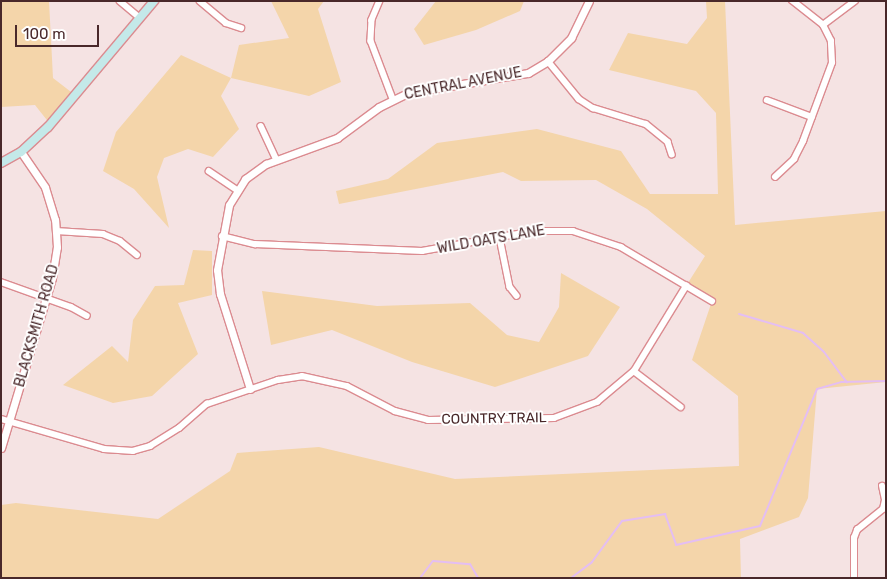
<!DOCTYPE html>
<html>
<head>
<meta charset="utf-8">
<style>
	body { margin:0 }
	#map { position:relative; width:887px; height:579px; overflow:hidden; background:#f5e3e3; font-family:Rubik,sans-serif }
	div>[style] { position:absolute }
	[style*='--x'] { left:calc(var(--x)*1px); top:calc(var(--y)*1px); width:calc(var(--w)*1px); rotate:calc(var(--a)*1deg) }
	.green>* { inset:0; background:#f4d5aa }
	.stream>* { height:2px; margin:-1px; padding:0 1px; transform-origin:1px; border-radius:1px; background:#e4bef3 }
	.roads { filter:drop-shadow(1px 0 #db8b90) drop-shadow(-1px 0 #db8b90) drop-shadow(0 1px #db8b90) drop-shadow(0 -1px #db8b90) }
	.minor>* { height:5.5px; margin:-2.75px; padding:0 2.75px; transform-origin:2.75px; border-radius:2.75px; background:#fff }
	.tertiary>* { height:7px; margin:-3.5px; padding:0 3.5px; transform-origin:3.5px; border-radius:3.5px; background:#fff }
	.secondary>* { height:8px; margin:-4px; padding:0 4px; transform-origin:4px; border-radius:4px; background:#c4e9e9 }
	span { translate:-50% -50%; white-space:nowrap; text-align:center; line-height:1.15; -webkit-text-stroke:4px #fff; paint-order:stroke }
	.street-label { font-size:14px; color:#49282a }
	.frame { position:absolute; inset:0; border:2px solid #49282a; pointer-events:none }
	.scale { position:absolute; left:15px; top:25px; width:84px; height:22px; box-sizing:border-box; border:2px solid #49282a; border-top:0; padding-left:6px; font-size:15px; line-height:18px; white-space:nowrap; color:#49282a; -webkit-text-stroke:4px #fff; paint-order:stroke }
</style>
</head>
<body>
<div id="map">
	<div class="green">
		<div style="clip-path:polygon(1px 1px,49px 1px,53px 78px,75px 95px,50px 124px,35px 105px,1px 107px)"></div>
		<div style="clip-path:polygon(271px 1px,324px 1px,318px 9px,341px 82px,309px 96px,231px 78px,221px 96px,239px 129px,213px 157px,188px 149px,164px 158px,157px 177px,169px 228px,134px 189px,103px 171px,116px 132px,181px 55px,231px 78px,239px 45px,289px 38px)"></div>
		<div style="clip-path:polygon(436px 1px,524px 1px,520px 11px,476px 30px,424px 45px,414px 29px)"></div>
		<div style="clip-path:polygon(706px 1px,725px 1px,735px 225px,886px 211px,886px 382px,817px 389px,808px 498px,799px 517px,740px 539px,741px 578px,1px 578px,1px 505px,16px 503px,158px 519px,230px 471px,237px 453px,319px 447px,455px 479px,739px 466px,738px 396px,692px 360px,712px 301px,686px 286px,705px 256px,647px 209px,596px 180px,521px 181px,503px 172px,339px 204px,336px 191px,388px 179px,437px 143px,537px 129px,621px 151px,650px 194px,718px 194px,716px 113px,696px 91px,609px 70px,628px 33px,687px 44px,707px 18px)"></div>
		<div style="clip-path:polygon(193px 250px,212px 251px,212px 295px,178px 303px,198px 354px,152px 396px,113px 403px,63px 385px,112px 346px,128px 362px,133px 320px,155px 286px,184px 285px)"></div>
		<div style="clip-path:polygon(561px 273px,620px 307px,588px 356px,495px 387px,412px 362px,332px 330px,271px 345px,262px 291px,377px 306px,470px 303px,507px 335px,539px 342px,559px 307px)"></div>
	</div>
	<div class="stream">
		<div style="--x:739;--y:314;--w:67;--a:16.5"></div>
		<div style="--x:803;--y:333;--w:28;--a:42"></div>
		<div style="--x:824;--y:352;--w:38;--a:53"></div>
		<div style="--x:360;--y:578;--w:1;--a:0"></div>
		<div style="--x:420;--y:578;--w:21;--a:-53"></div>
		<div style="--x:433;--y:561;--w:37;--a:5"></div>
		<div style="--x:470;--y:564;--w:16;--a:60"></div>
		<div style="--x:571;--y:578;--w:26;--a:-37"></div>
		<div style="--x:592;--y:562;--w:51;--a:-53.8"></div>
		<div style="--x:622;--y:521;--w:44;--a:-9.2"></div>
		<div style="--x:665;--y:514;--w:33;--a:70"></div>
		<div style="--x:676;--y:545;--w:86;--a:-12.7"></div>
		<div style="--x:760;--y:526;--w:148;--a:-67.4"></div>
		<div style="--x:817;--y:389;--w:25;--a:-16"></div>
		<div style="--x:841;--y:382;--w:45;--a:-1.3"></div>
	</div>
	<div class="roads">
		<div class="minor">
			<div style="--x:120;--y:1;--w:26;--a:40"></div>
			<div style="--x:200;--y:1;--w:34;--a:40"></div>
			<div style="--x:226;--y:23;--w:16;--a:18"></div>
			<div style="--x:380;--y:1;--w:21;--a:113"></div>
			<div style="--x:372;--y:20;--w:21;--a:93"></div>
			<div style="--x:371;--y:41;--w:62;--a:69.2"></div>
			<div style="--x:823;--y:25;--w:40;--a:-37"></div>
			<div style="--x:548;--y:61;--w:49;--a:50.8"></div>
			<div style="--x:579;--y:99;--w:17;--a:33"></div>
			<div style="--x:593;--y:108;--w:55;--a:16.8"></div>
			<div style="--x:646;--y:124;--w:28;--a:39"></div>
			<div style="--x:668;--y:142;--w:13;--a:72"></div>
			<div style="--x:767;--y:100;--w:48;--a:20.7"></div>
			<div style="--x:261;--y:126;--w:38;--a:65"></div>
			<div style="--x:209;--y:171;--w:34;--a:34"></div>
			<div style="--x:775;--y:177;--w:26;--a:-43"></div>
			<div style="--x:794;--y:159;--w:20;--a:-63"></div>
			<div style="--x:803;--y:141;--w:83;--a:-69.6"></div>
			<div style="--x:832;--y:63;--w:22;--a:-93"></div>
			<div style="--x:831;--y:41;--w:18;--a:-117"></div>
			<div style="--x:823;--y:25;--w:39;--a:-142"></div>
			<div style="--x:56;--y:231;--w:47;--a:3.7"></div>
			<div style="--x:103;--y:234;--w:18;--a:22"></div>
			<div style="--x:120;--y:241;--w:22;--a:39"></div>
			<div style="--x:222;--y:236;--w:34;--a:14"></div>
			<div style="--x:255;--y:244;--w:167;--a:2.4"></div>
			<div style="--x:422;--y:251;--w:114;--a:-10.1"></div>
			<div style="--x:534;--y:231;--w:39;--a:0"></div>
			<div style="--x:573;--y:231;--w:51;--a:18.4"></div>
			<div style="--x:621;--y:247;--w:106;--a:30.7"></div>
			<div style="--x:500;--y:238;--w:50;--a:78.5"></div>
			<div style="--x:510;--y:287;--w:11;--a:52"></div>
			<div style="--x:1;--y:282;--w:74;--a:19.7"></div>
			<div style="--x:71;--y:307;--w:18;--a:29"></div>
			<div style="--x:634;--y:371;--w:59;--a:37.5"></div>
			<div style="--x:1;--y:419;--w:107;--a:16.2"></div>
			<div style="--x:104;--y:449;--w:29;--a:4"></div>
			<div style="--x:133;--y:451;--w:18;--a:-16"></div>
			<div style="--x:150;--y:446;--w:34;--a:-32"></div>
			<div style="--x:179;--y:428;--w:37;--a:-41"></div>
			<div style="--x:207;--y:404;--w:75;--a:-18.7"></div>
			<div style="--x:278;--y:380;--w:24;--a:-9"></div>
			<div style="--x:302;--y:376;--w:46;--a:12.5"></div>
			<div style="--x:347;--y:386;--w:54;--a:27.5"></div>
			<div style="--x:395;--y:411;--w:34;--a:15"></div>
			<div style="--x:428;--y:420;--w:126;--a:-0.9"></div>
			<div style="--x:554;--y:418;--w:46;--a:-20.4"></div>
			<div style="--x:597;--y:402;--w:48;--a:-40"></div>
			<div style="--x:634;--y:371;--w:100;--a:-58.5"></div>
			<div style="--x:854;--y:578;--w:40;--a:-90"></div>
			<div style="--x:854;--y:538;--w:9;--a:-69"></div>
			<div style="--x:857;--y:530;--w:33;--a:-39"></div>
			<div style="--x:883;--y:509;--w:9;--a:-77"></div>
			<div style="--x:885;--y:500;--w:14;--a:-102"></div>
		</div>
		<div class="tertiary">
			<div style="--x:250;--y:389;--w:100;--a:-107.5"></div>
			<div style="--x:220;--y:294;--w:24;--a:-97"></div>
			<div style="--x:217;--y:270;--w:66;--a:-79.5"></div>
			<div style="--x:229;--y:205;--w:31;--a:-58"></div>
			<div style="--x:245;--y:179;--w:26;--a:-36"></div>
			<div style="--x:266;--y:164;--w:76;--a:-20.1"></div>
			<div style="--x:337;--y:138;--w:52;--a:-36.4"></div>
			<div style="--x:379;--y:107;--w:32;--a:-26"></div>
			<div style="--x:408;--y:93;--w:122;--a:-9.5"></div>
			<div style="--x:528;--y:73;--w:23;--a:-31"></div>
			<div style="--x:548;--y:61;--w:33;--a:-45"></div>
			<div style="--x:571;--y:38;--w:41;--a:-64.1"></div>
			<div style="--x:1;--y:448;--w:177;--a:-73.3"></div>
			<div style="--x:52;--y:278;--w:31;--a:-81"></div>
			<div style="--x:57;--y:247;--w:27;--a:-94"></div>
			<div style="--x:55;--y:220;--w:34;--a:-107"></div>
			<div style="--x:45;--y:187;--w:42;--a:-124.4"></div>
		</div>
		<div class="secondary">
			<div style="--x:1;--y:163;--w:23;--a:-29"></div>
			<div style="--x:21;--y:152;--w:37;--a:-43"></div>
			<div style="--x:48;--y:127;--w:165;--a:-49.9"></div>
		</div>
	</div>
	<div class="street-label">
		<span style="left:463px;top:84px;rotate:-11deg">CENTRAL AVENUE</span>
		<span style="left:491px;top:240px;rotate:-10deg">WILD OATS LANE</span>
		<span style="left:37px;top:326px;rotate:-74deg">BLACKSMITH ROAD</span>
		<span style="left:494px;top:419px;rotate:-1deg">COUNTRY TRAIL</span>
	</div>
	<div class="frame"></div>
	<div class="scale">100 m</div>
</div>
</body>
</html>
